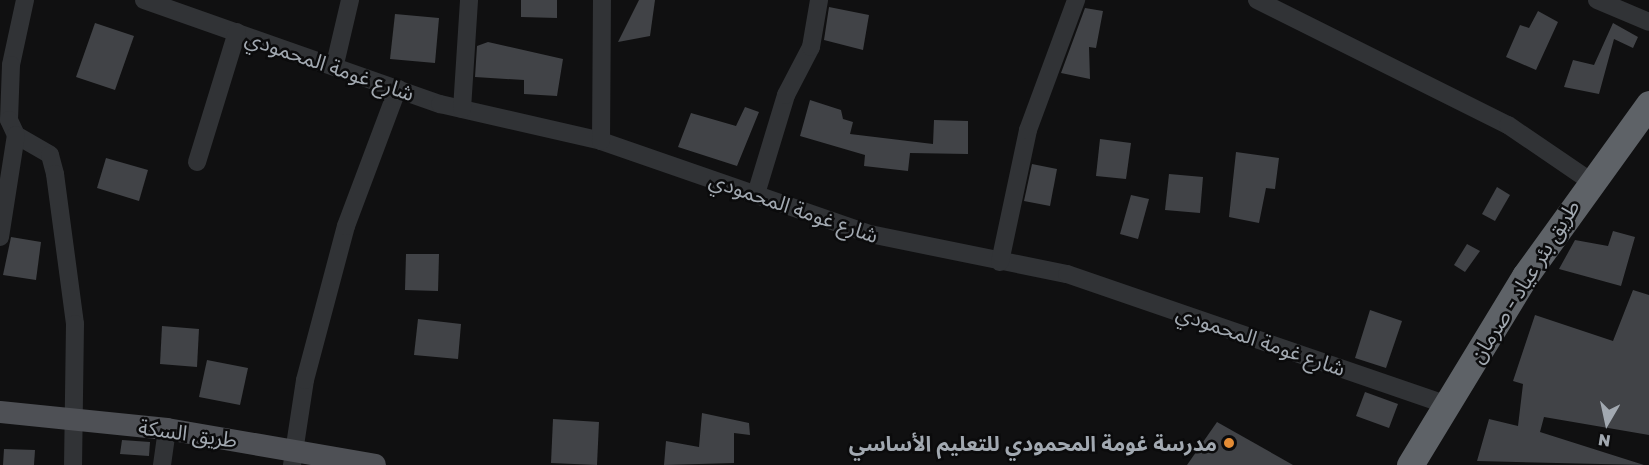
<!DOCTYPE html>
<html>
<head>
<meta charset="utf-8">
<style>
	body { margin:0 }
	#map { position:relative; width:1649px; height:465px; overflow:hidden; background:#101011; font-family:"Golos Text","Noto Sans Arabic",sans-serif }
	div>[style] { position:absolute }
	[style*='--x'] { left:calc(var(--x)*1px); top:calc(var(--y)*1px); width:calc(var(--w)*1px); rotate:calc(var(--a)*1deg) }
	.building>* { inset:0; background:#414347 }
	.minor>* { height:18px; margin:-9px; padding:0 9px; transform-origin:9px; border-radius:9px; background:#313336 }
	.major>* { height:22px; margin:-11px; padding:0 11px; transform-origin:11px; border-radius:11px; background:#4e5055 }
	.highway>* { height:27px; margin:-13.5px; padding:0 13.5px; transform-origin:13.5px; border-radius:13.5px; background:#5e6267 }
	.dots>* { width:16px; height:16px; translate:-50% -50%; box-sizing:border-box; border:3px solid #0b0b0c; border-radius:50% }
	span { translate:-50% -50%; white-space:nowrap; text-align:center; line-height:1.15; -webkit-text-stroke:5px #0b0b0c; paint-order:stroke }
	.street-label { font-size:21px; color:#a2a9b1 }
	.poi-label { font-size:21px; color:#a2a9b1; font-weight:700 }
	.right { translate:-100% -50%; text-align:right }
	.north { position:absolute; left:1577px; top:393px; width:60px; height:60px; -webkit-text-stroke:4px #0b0b0c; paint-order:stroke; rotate:189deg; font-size:16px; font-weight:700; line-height:24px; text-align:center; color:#a2a9b1 }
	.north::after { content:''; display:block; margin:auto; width:21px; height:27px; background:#a2a9b1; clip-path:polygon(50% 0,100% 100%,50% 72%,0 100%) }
</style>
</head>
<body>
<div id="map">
	<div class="building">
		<div style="clip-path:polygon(521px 0,557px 0,557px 18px,521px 17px)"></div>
		<div style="clip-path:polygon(639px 0,655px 0,650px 36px,618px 42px)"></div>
		<div style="clip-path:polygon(829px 7px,869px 15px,863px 50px,824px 40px)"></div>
		<div style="clip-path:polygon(1085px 8px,1103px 11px,1096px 48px,1089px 47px,1090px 79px,1061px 73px)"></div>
		<div style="clip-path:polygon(1538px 11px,1558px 22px,1536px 70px,1506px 57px,1520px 25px,1529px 28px)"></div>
		<div style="clip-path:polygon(395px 14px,439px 18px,435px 63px,390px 59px)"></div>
		<div style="clip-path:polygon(95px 23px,134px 36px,115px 90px,76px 77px)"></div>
		<div style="clip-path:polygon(1613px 23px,1638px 37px,1633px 48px,1614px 39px,1599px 94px,1564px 87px,1573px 60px,1594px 65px)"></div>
		<div style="clip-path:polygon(488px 42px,563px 59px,557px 96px,524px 94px,524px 80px,475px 77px,477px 46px)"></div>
		<div style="clip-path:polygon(810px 100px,841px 110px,843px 119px,853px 122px,850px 134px,933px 144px,934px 120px,968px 121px,968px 154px,910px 153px,908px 171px,864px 166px,865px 155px,800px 136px)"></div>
		<div style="clip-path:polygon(745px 107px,759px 112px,737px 166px,678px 147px,691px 113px,736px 126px)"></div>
		<div style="clip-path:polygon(1100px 139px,1131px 143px,1126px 179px,1096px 176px)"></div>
		<div style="clip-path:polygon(1236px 152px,1279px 158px,1275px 189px,1266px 188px,1259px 223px,1229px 217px)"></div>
		<div style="clip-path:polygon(106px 158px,148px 170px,139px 201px,97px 188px)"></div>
		<div style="clip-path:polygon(1032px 164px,1057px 169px,1050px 206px,1024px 201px)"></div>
		<div style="clip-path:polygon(1169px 174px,1203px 177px,1200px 213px,1165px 210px)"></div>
		<div style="clip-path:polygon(1497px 187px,1510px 195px,1495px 221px,1482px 214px)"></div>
		<div style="clip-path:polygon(1131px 195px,1149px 199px,1138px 239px,1120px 234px)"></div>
		<div style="clip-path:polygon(1613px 231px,1635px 237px,1621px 286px,1559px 269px,1575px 240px,1608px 246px)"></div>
		<div style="clip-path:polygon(11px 237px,41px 242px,36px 280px,3px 275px)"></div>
		<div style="clip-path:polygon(1467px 244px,1480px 251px,1465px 272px,1454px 265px)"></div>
		<div style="clip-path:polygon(406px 254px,439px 254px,438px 291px,405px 290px)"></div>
		<div style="clip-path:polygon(1633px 290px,1649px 295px,1649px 435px,1544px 417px,1540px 432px,1644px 465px,1477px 461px,1489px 419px,1518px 426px,1523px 384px,1513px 381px,1535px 315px,1613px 341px)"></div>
		<div style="clip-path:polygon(1370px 310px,1402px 321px,1386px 368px,1355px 358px)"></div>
		<div style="clip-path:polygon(418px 319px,461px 324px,458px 359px,414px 355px)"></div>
		<div style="clip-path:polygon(162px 326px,199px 329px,197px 367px,160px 364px)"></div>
		<div style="clip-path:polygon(207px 360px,248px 368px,240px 405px,199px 397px)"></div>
		<div style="clip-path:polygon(1365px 392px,1398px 404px,1389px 428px,1356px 416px)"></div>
		<div style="clip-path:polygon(702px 413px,749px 423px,750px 435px,734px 433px,734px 463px,664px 465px,666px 441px,699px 447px)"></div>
		<div style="clip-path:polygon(553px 419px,599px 422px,597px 465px,551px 463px)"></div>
		<div style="clip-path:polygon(1217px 422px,1293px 465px,1187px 465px)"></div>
		<div style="clip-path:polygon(122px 440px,150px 442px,149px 456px,120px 454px)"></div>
		<div style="clip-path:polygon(4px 449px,35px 450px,34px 465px,3px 465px)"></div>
	</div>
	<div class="minor">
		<div style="--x:25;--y:0;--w:66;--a:102.2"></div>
		<div style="--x:11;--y:65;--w:55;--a:92.1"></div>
		<div style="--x:9;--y:120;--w:17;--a:65"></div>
		<div style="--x:16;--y:135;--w:39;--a:30"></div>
		<div style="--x:50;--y:155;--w:20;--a:75"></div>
		<div style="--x:55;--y:174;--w:151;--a:82.4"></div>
		<div style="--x:75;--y:324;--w:141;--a:90.8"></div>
		<div style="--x:144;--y:0;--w:314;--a:19.4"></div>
		<div style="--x:440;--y:104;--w:165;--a:12.9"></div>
		<div style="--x:601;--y:141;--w:285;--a:19.1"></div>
		<div style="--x:870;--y:234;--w:201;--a:11.5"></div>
		<div style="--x:1067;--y:274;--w:402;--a:19"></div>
		<div style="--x:1257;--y:0;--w:280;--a:26.5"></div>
		<div style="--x:1508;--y:125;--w:99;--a:34.3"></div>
		<div style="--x:1597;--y:0;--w:56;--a:22.9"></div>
		<div style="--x:335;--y:64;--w:66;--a:-76.8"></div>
		<div style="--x:462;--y:109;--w:109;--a:-86.3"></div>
		<div style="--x:601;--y:141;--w:141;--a:-89.6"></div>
		<div style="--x:197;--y:162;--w:136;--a:-72.9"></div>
		<div style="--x:756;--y:194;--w:103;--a:-73.1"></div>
		<div style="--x:786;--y:95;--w:54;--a:-62.5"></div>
		<div style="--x:811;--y:47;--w:48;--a:-80.3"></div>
		<div style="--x:0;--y:237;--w:103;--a:-81.1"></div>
		<div style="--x:1000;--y:262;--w:135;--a:-78"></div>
		<div style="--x:1028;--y:130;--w:139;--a:-69.7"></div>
		<div style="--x:162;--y:465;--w:36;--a:-82"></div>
		<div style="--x:292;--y:465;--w:86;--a:-81.3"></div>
		<div style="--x:305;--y:380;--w:159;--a:-75.1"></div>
		<div style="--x:346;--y:226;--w:147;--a:-69.4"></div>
	</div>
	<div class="major">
		<div style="--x:0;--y:412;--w:168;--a:5.8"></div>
		<div style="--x:167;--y:429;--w:211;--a:9.8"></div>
	</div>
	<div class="highway">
		<div style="--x:1410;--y:465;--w:221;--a:-58.7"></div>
		<div style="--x:1525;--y:276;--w:212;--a:-54.2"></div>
	</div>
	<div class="dots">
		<div style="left:1229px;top:443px;background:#e48c35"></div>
	</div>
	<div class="street-label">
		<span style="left:330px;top:65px;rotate:19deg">شارع غومة المحمودي</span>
		<span style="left:794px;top:207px;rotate:19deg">شارع غومة المحمودي</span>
		<span style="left:1524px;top:281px;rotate:-58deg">طريق بئر عياد - صرمان</span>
		<span style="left:1261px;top:340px;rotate:19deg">شارع غومة المحمودي</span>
		<span style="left:188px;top:433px;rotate:8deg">طريق السكة</span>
	</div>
	<div class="poi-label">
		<span class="right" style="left:1217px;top:443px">مدرسة غومة المحمودي للتعليم الأساسي</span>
	</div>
	<div class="north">N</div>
</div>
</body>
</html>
